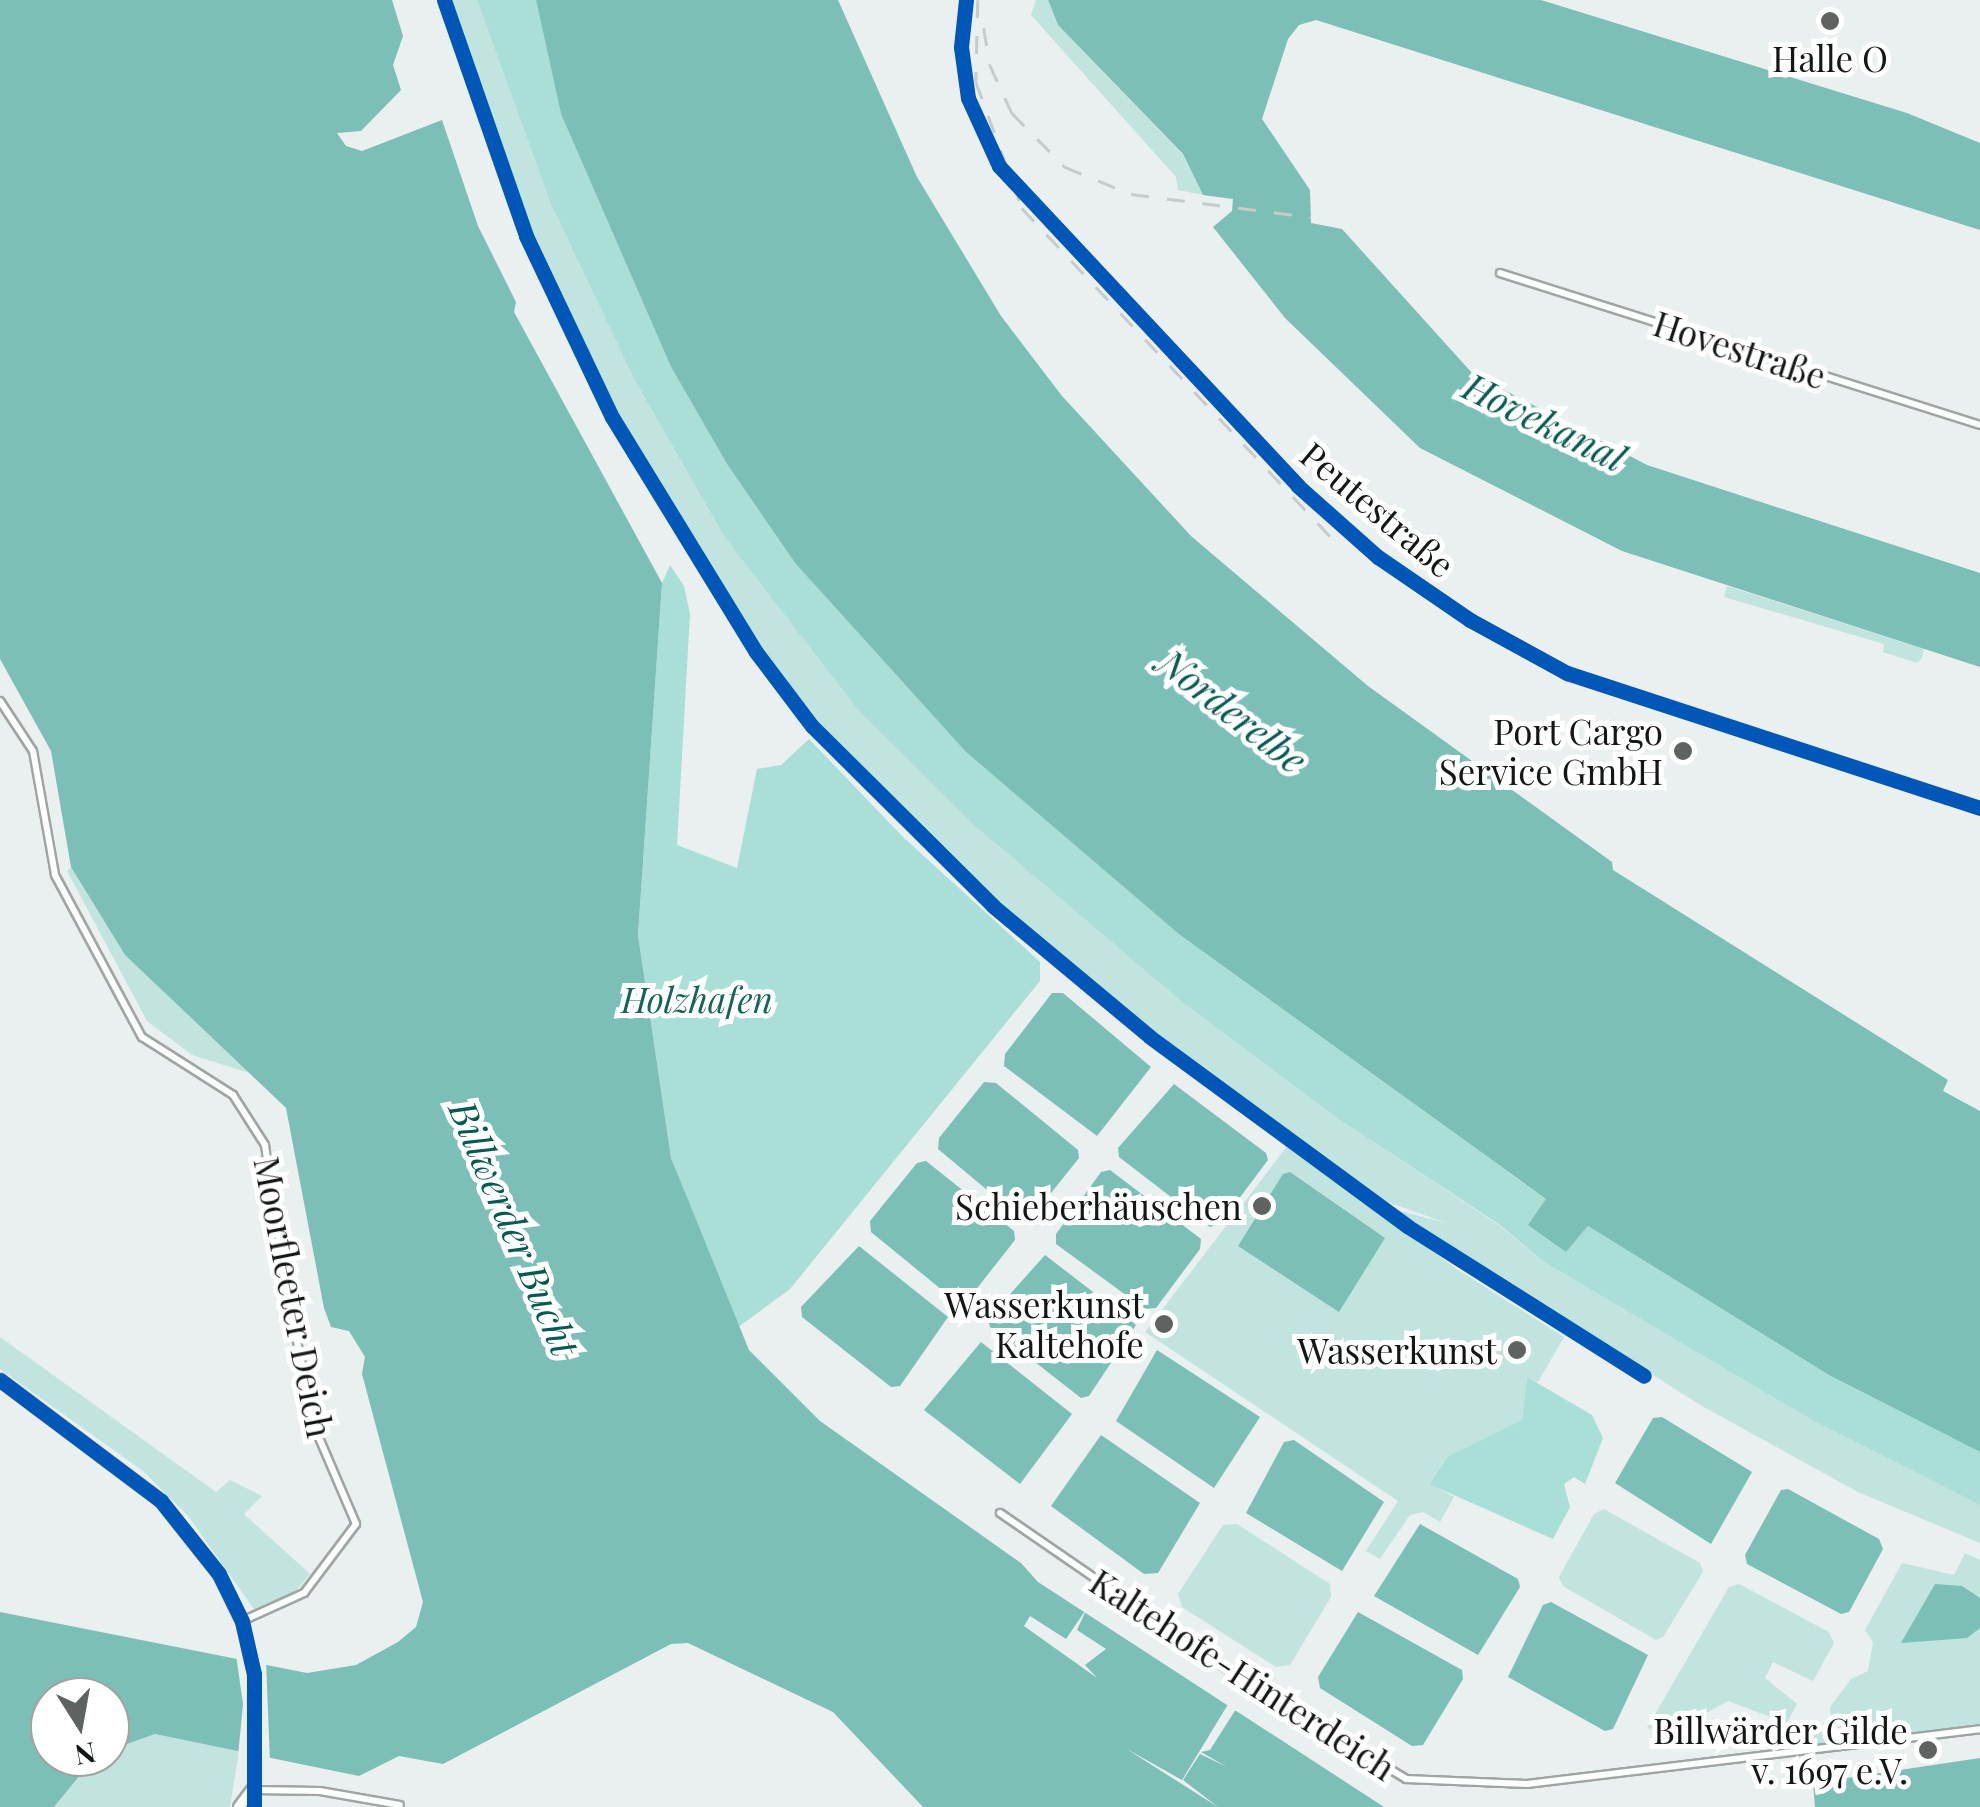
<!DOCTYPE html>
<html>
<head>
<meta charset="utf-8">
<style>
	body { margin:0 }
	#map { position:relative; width:1980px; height:1807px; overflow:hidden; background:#eaefef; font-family:"Playfair Display",serif }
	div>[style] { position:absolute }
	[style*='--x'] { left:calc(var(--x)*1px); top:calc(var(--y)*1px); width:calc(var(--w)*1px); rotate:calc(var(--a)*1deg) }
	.green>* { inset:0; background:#c2e4de }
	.forest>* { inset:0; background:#a9dfd7 }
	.water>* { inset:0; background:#7bbfb6 }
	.pier>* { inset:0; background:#eaefef }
	.roads { filter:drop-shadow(2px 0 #a0a5a4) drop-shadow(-2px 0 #a0a5a4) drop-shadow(0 2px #a0a5a4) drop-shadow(0 -2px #a0a5a4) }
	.minor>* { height:6px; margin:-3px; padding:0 3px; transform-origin:3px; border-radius:3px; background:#fcfdfd }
	.tertiary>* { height:9px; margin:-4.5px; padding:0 4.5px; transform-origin:4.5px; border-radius:4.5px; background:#fcfdfd }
	.primary>* { height:10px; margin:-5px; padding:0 5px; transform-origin:5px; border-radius:5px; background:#fcfdfd }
	.rail>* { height:2.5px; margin-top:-1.25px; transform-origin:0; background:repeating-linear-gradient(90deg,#c9caca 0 18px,transparent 0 36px) }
	.cycleway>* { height:15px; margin:-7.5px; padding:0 7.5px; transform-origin:7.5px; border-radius:7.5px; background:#0057b8 }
	.dots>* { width:28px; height:28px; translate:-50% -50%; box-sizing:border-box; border:5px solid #fff; border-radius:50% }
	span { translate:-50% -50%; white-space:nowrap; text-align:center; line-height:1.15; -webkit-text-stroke:10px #fff; paint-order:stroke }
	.poi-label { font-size:35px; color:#131716 }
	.right { translate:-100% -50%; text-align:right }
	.street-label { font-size:35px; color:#131716 }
	.park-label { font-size:35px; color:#18645b; font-style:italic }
	.water-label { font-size:38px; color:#055a51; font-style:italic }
	.north { position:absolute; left:30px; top:1677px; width:100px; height:100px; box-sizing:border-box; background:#fff; border:2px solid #a1a2a2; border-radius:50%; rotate:169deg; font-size:28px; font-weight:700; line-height:40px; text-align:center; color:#131716 }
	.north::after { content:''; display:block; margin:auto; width:35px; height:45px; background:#5e6362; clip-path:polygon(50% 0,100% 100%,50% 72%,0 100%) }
</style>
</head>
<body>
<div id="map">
	<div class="green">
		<div style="clip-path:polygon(448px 0,477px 0,550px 202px,634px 379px,725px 538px,859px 711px,975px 826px,1182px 1002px,1337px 1118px,1500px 1226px,1544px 1262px,1812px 1420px,1980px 1505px,1980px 1543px,1858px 1492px,1702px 1406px,1389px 1208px,1446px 1223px,1374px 1197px,1184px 1059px,1003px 910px,869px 782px,761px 652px,615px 416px,523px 217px)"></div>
		<div style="clip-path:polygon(1036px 0,1048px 0,1058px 25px,1183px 155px,1203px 195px,1178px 190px,1176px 177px,1031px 15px)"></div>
		<div style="clip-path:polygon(1727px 586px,1924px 649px,1922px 658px,1917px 663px,1883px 652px,1884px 644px,1724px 597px)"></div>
		<div style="clip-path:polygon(71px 867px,125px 955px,249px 1073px,192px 1055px,147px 1021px,67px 871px)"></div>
		<div style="clip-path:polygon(1288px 1145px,1455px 1268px,1564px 1337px,1538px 1382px,1527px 1378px,1522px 1420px,1448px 1456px,1429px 1483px,1454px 1497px,1440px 1522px,1423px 1512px,1410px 1515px,1380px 1559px,1366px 1551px,1398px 1501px,1145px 1332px)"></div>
		<div style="clip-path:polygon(0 1337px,216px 1492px,230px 1480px,262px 1496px,244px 1514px,310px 1574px,290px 1598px,254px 1609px,188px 1516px,143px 1471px,0 1369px)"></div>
		<div style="clip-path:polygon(1604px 1509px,1700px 1563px,1703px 1572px,1663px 1637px,1656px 1640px,1563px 1586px,1559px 1577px,1594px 1514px)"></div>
		<div style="clip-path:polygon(1237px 1524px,1330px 1584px,1331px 1597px,1290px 1665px,1276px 1667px,1182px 1607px,1178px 1594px,1223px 1525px)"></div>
		<div style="clip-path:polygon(1965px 1553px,1980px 1560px,1980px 1726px,1805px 1746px,1804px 1737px,1842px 1726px,1844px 1717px,1831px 1715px,1830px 1707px,1851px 1679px,1868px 1671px,1873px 1642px,1865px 1630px,1902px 1563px,1954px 1575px)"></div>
		<div style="clip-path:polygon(1739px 1584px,1829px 1632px,1834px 1643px,1813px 1681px,1773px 1662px,1765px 1678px,1797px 1704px,1787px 1723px,1728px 1701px,1672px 1732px,1647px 1728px,1729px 1587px)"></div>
		<div style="clip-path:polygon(155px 1734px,239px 1751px,230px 1807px,54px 1807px,95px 1757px,110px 1757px,110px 1750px)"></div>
	</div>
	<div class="forest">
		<div style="clip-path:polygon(477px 0,536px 0,561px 114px,671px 367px,727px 464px,795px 563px,966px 752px,1180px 935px,1547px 1200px,1529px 1225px,1566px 1252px,1588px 1226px,1829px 1375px,1980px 1452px,1980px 1505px,1812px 1420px,1544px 1262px,1500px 1225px,1337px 1118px,1182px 1002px,975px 826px,859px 711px,725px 538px,634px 379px,550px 202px)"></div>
		<div style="clip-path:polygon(670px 565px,684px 586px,690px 614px,677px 845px,737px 868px,757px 769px,781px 765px,809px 739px,903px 837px,1040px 962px,1040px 981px,790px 1289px,737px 1328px,671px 1158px,638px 935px,662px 583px)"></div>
		<div style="clip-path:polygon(1527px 1377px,1592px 1415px,1603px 1438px,1585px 1484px,1574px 1477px,1564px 1484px,1570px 1507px,1553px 1539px,1429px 1484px,1448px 1456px,1522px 1420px)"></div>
	</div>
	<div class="water">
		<div style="clip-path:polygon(0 0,392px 0,403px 36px,393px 65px,401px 90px,361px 131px,337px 133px,346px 146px,362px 151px,442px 120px,478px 226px,516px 302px,514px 312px,662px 583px,638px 935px,671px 1158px,749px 1350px,820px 1421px,1021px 1563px,1038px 1582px,1384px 1807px,923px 1807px,833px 1712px,688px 1643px,671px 1644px,443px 1764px,399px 1756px,359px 1776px,155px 1734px,110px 1750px,110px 1697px,50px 1697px,50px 1757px,95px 1757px,54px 1807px,0 1807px,0 1612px,307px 1673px,356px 1665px,398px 1642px,416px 1627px,423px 1602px,362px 1374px,365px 1357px,349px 1331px,331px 1327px,324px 1308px,286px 1108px,125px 955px,71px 867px,51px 751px,0 659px)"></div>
		<div style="clip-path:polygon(536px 0,838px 0,917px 177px,1001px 316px,1062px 396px,1191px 536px,1368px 686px,1612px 862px,1613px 870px,1948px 1080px,1943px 1091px,1980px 1111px,1980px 1452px,1829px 1375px,1588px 1226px,1566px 1252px,1528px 1225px,1546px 1199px,1180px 935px,966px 752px,795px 563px,727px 464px,671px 367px,561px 114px)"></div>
		<div style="clip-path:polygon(1048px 0,1541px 0,1907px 113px,1980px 143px,1980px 230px,1316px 20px,1299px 25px,1288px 39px,1262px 119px,1310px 190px,1311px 223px,1342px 229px,1472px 373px,1647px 465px,1980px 573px,1980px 667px,1622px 551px,1420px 448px,1285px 318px,1213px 227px,1232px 211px,1233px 199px,1203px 195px,1183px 154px,1058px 25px)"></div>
		<div style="clip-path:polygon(1052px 993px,1063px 993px,1151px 1067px,1097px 1136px,1004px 1066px,1005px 1054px)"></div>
		<div style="clip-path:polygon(984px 1082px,996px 1083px,1078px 1150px,1079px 1158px,1031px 1218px,1022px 1219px,938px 1149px,939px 1138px)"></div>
		<div style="clip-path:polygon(1174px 1084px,1266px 1153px,1268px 1160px,1220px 1224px,1210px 1227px,1119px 1157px,1118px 1148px)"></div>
		<div style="clip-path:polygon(926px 1161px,1014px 1231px,1015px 1240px,967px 1301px,958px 1303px,871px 1232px,870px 1221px,917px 1163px)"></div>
		<div style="clip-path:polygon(1110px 1170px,1201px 1239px,1200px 1249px,1156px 1308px,1145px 1309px,1056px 1244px,1056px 1234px,1101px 1172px)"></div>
		<div style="clip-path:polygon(1290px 1172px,1385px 1238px,1339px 1312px,1238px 1246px,1283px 1174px)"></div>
		<div style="clip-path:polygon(859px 1246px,948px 1317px,900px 1386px,891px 1387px,802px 1317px,801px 1307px)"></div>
		<div style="clip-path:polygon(1045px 1255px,1136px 1325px,1089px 1396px,1081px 1398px,990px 1327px,988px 1319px)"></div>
		<div style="clip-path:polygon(981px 1342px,1072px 1414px,1020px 1484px,924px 1410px)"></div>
		<div style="clip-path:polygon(1157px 1350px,1260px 1417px,1214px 1488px,1116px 1421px)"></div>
		<div style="clip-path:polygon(1662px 1417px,1752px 1472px,1711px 1544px,1615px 1483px,1653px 1418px)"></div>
		<div style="clip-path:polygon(1101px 1435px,1200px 1503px,1158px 1573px,1144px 1574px,1051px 1506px)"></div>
		<div style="clip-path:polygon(1294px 1440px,1384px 1502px,1342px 1571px,1246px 1513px,1284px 1442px)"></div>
		<div style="clip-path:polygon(1788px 1489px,1879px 1539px,1883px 1549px,1849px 1612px,1841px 1614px,1747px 1564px,1745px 1555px,1781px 1490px)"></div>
		<div style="clip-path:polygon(1420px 1524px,1518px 1579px,1520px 1587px,1478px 1655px,1374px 1596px)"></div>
		<div style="clip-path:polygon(1935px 1584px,1962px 1586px,1980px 1598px,1980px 1628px,1967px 1638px,1901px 1643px)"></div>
		<div style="clip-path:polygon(1551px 1602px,1648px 1655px,1613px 1729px,1605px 1731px,1508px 1677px,1543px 1605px)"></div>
		<div style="clip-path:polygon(1358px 1612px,1462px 1670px,1463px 1679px,1423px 1745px,1412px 1746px,1320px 1688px,1318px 1677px)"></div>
		<div style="clip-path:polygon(1980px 1758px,1980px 1807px,1815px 1807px,1813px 1783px)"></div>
	</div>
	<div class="pier">
		<div style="clip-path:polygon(1087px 1608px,1077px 1630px,1106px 1649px,1085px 1665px,1097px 1678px,1024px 1626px,1030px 1616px,1066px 1639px)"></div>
		<div style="clip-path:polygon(236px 1655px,266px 1660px,270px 1762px,238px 1756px,243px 1704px)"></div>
		<div style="clip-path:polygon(1230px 1701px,1238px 1706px,1210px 1750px,1201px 1752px,1227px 1767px,1200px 1754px,1183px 1780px,1218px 1807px,1125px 1748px,1182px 1780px)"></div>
	</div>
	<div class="roads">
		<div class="minor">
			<div style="--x:1500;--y:273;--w:503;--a:17.57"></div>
			<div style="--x:0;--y:701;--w:60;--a:56.6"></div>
			<div style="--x:33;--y:751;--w:126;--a:79.9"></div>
			<div style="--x:55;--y:875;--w:184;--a:61.8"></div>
			<div style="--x:142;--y:1037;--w:108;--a:32.5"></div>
			<div style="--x:233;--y:1095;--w:59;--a:57.4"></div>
			<div style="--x:265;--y:1145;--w:148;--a:81.8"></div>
			<div style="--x:286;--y:1291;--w:145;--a:77.7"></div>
			<div style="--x:317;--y:1433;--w:99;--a:66.8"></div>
			<div style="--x:356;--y:1524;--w:86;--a:127"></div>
			<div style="--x:304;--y:1593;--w:68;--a:155.7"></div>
			<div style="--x:1000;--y:1513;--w:298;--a:34.5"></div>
			<div style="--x:1246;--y:1682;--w:187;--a:31.2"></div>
			<div style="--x:1406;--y:1779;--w:121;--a:2.4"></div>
			<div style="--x:1527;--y:1784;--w:456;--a:-6.9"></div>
			<div style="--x:254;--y:1790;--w:66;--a:0.9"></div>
			<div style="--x:320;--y:1791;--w:81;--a:9.9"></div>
		</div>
		<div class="tertiary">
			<div style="--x:966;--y:0;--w:47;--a:96.1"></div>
			<div style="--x:961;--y:47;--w:51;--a:82.2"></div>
			<div style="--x:968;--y:98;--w:75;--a:65.5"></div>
			<div style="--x:999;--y:166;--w:438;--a:46.9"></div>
			<div style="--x:1298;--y:486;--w:107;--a:41.6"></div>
			<div style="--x:1378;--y:557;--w:112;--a:34.4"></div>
			<div style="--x:1470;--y:620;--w:111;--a:28.7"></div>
			<div style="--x:1567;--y:673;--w:435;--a:18.1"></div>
		</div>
		<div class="primary">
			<div style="--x:0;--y:1380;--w:201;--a:36.9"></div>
			<div style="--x:161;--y:1501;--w:93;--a:51.5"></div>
			<div style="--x:219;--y:1574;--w:52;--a:63.9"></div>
			<div style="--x:242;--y:1621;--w:54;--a:77.2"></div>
			<div style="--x:254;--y:1674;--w:133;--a:90"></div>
			<div style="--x:239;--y:1807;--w:21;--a:-53"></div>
		</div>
	</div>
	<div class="rail">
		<div style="--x:978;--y:0;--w:82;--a:91.4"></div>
		<div style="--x:976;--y:82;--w:134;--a:69.9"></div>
		<div style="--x:1022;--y:208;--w:450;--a:46.8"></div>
		<div style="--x:984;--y:28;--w:37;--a:81"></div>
		<div style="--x:990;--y:65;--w:53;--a:65.4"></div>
		<div style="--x:1012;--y:113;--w:76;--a:45.5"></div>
		<div style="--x:1065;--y:167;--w:71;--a:22.2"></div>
		<div style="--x:1131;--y:194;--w:181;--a:7.3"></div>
	</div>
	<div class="cycleway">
		<div style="--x:444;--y:0;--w:250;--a:70.8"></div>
		<div style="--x:526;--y:236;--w:200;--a:64.6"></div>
		<div style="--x:612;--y:417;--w:276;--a:58.5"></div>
		<div style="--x:756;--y:652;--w:93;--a:52.9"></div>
		<div style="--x:812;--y:726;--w:255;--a:44.8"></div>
		<div style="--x:993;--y:906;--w:204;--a:39.8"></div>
		<div style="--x:1150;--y:1037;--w:319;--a:36.3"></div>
		<div style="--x:1407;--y:1226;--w:280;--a:32.3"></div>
		<div style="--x:966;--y:0;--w:47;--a:96.1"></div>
		<div style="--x:961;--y:47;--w:51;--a:82.2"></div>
		<div style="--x:968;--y:98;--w:75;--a:65.5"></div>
		<div style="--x:999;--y:166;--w:438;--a:46.9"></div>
		<div style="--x:1298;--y:486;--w:107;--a:41.6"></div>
		<div style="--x:1378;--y:557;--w:112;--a:34.4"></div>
		<div style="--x:1470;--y:620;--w:111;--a:28.7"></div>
		<div style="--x:1567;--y:673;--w:435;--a:18.1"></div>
		<div style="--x:0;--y:1380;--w:201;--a:36.9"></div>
		<div style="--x:161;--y:1501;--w:93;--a:51.5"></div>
		<div style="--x:219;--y:1574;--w:52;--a:63.9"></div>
		<div style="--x:242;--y:1621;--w:54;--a:77.2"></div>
		<div style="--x:254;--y:1674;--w:133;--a:90"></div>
	</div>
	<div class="dots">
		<div style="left:1830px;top:21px;background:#5e6362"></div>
		<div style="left:1683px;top:751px;background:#5e6362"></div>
		<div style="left:1262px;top:1206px;background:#5e6362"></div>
		<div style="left:1164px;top:1324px;background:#5e6362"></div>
		<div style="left:1517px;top:1350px;background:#5e6362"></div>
		<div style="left:1928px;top:1750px;background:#5e6362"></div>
	</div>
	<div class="poi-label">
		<span style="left:1830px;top:58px">Halle O</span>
		<span class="right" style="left:1663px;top:751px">Port Cargo<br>Service GmbH</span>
		<span class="right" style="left:1242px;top:1206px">Schieberhäuschen</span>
		<span class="right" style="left:1144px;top:1324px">Wasserkunst<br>Kaltehofe</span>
		<span class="right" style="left:1497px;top:1350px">Wasserkunst</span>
		<span class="right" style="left:1908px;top:1750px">Billwärder Gilde<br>v. 1697 e.V.</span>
	</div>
	<div class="street-label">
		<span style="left:1740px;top:349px;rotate:18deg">Hovestraße</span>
		<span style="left:1378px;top:509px;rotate:40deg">Peutestraße</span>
		<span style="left:294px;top:1297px;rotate:79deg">Moorfleeter Deich</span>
		<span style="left:1243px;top:1674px;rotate:33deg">Kaltehofe-Hinterdeich</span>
	</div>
	<div class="park-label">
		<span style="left:697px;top:999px">Holzhafen</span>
	</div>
	<div class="water-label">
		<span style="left:1545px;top:421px;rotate:26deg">Hovekanal</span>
		<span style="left:1233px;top:710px;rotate:38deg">Norderelbe</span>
		<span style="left:515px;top:1228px;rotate:67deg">Billwerder Bucht</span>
	</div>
	<div class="north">N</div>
</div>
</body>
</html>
